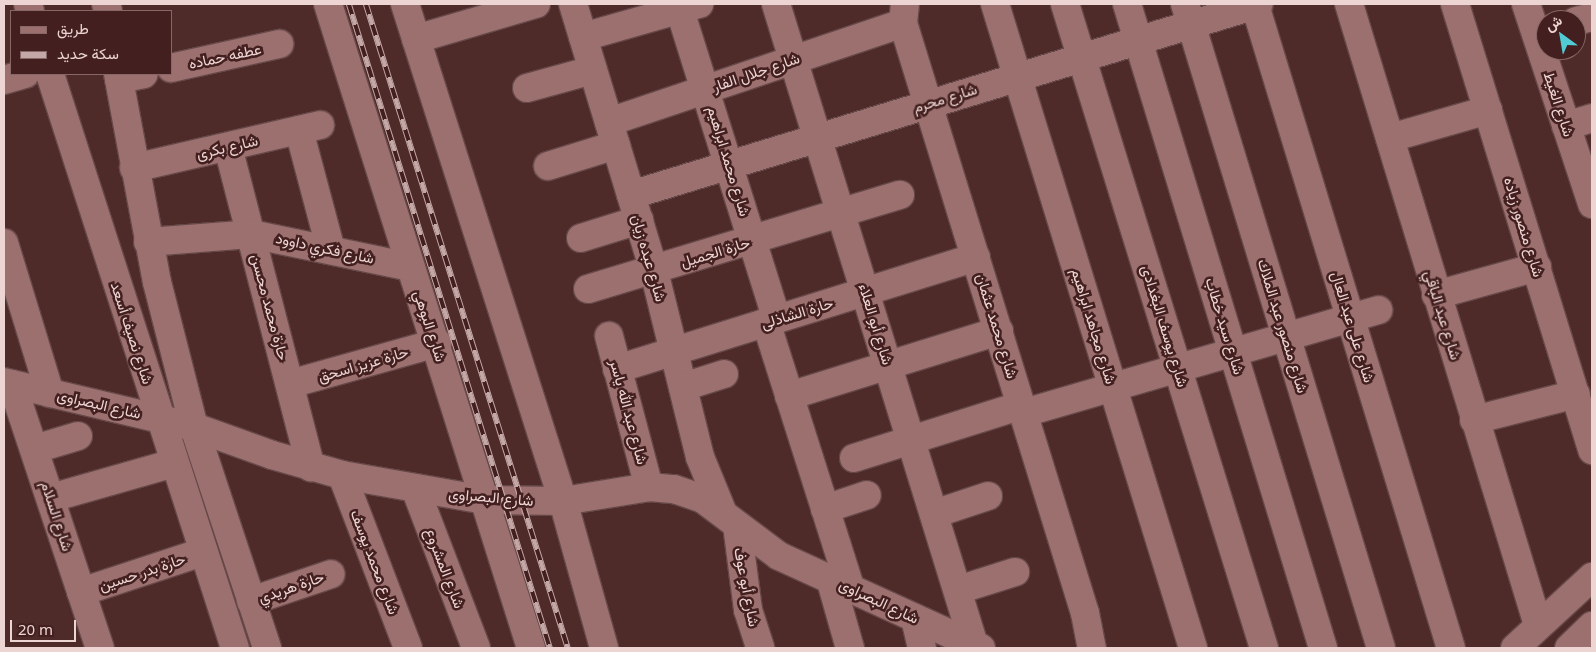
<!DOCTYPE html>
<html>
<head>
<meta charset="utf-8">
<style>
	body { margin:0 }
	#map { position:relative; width:1596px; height:652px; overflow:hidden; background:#4e2a29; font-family:"Noto Sans",Vazirmatn,sans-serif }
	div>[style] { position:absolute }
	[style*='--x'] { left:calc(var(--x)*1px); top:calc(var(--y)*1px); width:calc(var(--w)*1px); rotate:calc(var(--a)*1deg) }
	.roads { filter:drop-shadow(1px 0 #664848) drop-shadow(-1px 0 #664848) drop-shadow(0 1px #664848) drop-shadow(0 -1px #664848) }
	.minor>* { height:28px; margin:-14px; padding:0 14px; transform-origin:14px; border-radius:14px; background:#9b706f }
	.rail>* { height:5.5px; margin-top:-2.75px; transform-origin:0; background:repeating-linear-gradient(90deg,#43201f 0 11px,#c4a8a7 0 22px); box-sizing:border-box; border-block:1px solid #c4a8a7 }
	span { translate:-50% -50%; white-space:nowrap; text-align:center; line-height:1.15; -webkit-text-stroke:5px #43201f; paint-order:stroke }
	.street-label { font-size:15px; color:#edd5d4 }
	.frame { position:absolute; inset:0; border:5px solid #edd5d4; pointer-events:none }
	.legend { position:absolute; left:10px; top:10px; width:162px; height:65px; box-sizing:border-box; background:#43201f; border:1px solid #876867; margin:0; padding:6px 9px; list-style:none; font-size:15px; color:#edd5d4 }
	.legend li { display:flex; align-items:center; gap:10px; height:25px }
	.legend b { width:25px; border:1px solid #876867 }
	.north { position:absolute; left:1536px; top:10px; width:50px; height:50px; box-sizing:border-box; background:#43201f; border:1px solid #876867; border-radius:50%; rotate:328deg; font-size:14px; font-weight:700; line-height:20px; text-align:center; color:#edd5d4 }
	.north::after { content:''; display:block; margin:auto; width:18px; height:22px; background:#51ccd4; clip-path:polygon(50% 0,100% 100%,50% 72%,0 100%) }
	.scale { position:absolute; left:10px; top:620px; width:66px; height:22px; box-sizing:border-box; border:2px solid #edd5d4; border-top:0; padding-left:6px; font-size:15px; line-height:18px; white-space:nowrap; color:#edd5d4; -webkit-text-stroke:4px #43201f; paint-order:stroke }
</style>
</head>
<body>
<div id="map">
	<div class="roads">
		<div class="minor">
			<div style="--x:28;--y:4;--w:7;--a:74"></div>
			<div style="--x:106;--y:4;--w:7;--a:74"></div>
			<div style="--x:328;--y:4;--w:675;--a:72.5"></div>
			<div style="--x:405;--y:4;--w:522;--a:72.36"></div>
			<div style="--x:563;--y:501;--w:153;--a:74.4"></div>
			<div style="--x:573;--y:4;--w:279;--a:73.1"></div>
			<div style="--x:654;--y:271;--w:192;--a:76.1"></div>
			<div style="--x:700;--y:457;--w:61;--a:67.7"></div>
			<div style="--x:678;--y:4;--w:330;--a:72.6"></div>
			<div style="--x:776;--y:4;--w:671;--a:72.83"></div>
			<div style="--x:905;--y:4;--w:19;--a:96"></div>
			<div style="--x:903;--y:23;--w:617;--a:72.86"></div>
			<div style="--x:1085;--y:613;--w:36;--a:79"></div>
			<div style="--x:995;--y:4;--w:674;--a:72.91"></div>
			<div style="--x:1065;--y:4;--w:674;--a:72.83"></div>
			<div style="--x:1127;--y:4;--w:673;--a:73.07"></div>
			<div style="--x:1185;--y:4;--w:673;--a:73.07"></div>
			<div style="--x:1349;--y:4;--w:649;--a:73.07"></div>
			<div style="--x:1455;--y:4;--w:467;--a:72.9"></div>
			<div style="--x:1526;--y:4;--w:211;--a:71.7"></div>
			<div style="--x:1255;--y:5;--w:672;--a:73.05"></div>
			<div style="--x:1576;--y:21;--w:16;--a:-14"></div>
			<div style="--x:583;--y:37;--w:121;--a:-15.9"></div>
			<div style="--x:416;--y:39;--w:125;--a:-16.3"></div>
			<div style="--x:171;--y:68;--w:111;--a:-12.5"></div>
			<div style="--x:50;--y:74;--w:603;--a:72.14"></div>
			<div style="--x:118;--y:74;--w:212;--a:79.4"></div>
			<div style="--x:157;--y:282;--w:150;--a:75.7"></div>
			<div style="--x:194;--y:427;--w:233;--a:71.7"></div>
			<div style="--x:119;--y:79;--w:25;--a:-11"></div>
			<div style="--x:4;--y:80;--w:22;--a:-16"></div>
			<div style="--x:527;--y:88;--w:68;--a:-15.3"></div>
			<div style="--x:609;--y:122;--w:310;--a:-18.6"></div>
			<div style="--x:1566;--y:126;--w:27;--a:-17"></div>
			<div style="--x:299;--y:130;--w:124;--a:75.1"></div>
			<div style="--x:1390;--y:138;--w:102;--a:-15.9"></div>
			<div style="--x:228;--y:147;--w:331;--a:75.5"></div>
			<div style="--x:548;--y:166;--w:71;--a:-17.2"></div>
			<div style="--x:134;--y:168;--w:191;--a:-13"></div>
			<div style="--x:631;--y:195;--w:656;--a:-16.92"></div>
			<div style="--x:581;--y:238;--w:61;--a:-17.2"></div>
			<div style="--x:148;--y:242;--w:103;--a:-4.4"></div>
			<div style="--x:251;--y:234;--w:162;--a:11.7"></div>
			<div style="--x:4;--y:243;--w:157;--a:73"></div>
			<div style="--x:588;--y:289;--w:326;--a:-16.8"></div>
			<div style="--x:1436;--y:295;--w:105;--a:-15.5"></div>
			<div style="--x:766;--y:322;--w:278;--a:72.4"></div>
			<div style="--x:609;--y:336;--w:156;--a:75.2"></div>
			<div style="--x:617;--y:369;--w:376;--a:-17.3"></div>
			<div style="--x:4;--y:382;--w:195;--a:13.3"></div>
			<div style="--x:194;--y:427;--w:83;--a:19.7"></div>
			<div style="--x:272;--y:455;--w:73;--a:15.9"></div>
			<div style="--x:342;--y:475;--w:145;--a:9.9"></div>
			<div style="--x:485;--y:500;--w:78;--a:0.7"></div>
			<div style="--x:563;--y:501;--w:87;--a:-9.2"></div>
			<div style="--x:649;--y:487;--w:25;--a:5"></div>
			<div style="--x:674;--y:489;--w:31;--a:19"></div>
			<div style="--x:703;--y:499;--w:95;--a:36.9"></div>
			<div style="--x:779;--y:556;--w:222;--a:24.5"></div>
			<div style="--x:12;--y:384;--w:278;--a:71.6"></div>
			<div style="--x:290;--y:384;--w:153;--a:-15.6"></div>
			<div style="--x:683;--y:387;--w:43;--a:-17.6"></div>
			<div style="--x:789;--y:396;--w:220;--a:-17.2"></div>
			<div style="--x:1024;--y:413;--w:369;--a:-16.2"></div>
			<div style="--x:1474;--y:420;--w:105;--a:-14.3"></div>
			<div style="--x:35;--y:449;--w:45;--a:-16.8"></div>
			<div style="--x:854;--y:458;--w:176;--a:-17.5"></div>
			<div style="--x:342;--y:475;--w:185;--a:69.1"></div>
			<div style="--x:415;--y:488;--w:171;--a:69.1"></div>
			<div style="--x:51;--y:498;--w:128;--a:-15.9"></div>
			<div style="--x:825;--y:509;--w:44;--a:-18.4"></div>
			<div style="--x:934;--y:514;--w:57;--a:-18.4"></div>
			<div style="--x:737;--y:525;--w:86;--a:82.6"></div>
			<div style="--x:748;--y:610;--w:40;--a:72"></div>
			<div style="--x:830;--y:578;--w:73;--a:74.1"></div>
			<div style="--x:958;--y:590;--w:60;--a:-17.5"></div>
			<div style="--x:81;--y:592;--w:128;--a:-18.2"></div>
			<div style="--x:251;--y:601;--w:84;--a:-18.6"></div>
			<div style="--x:915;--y:618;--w:31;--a:77"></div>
			<div style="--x:1515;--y:648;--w:105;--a:-42.7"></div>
			<div style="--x:1569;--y:648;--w:32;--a:-44"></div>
		</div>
	</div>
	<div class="rail">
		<div style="--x:349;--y:4;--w:675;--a:72.67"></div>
		<div style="--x:366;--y:4;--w:675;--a:72.59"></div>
	</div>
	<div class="street-label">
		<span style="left:225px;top:56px;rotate:-12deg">عطفه حماده</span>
		<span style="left:756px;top:72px;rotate:-19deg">شارع جلال الفار</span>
		<span style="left:945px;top:98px;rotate:-17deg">شارع محرم</span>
		<span style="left:1559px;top:104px;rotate:72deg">شارع الغيط</span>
		<span style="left:227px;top:147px;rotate:-13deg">شارع بكرى</span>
		<span style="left:729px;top:161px;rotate:73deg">شارع محمد ابراهيم</span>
		<span style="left:1524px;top:227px;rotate:73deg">شارع منصور زياده</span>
		<span style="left:325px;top:248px;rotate:12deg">شارع فكري داوود</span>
		<span style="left:715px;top:252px;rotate:-17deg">حارة الجميل</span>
		<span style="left:649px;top:258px;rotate:74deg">شارع عبده زيان</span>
		<span style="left:270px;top:307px;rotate:75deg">حارة محمد محسن</span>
		<span style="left:797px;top:313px;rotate:-17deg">حارة الشاذلى</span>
		<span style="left:1443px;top:315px;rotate:73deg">شارع عبد الباقي</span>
		<span style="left:876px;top:324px;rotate:73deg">شارع أبو العلاء</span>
		<span style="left:430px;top:326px;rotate:72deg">شارع البوهي</span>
		<span style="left:997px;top:326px;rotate:73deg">شارع محمد عثمان</span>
		<span style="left:1094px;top:326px;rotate:73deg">شارع مجاهد ابراهيم</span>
		<span style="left:1165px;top:326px;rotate:73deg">شارع يوسف البغدادى</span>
		<span style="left:1225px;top:326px;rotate:73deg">شارع سيد خطاب</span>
		<span style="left:1283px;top:326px;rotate:73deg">شارع منصور عبد الملاك</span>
		<span style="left:1353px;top:327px;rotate:73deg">شارع على عبد العال</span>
		<span style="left:132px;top:333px;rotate:72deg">شارع نصيف أسعد</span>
		<span style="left:363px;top:364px;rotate:-16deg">حارة عزيز اسحق</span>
		<span style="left:99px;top:404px;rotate:13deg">شارع البصراوى</span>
		<span style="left:629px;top:412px;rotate:75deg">شارع عبد الله ياسر</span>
		<span style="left:491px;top:497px;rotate:5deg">شارع البصراوى</span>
		<span style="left:57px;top:516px;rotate:72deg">شارع السلام</span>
		<span style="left:375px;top:562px;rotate:69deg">شارع محمد يوسف</span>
		<span style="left:445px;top:568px;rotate:69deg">شارع المشروع</span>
		<span style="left:142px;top:572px;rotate:-18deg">حارة بدر حسين</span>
		<span style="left:291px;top:587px;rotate:-19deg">حارة هريدي</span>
		<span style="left:747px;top:587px;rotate:79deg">شارع أبو عوف</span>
		<span style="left:879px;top:601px;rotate:25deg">شارع البصراوى</span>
	</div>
	<div class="frame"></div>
	<ul class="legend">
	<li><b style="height:6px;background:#9b706f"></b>طريق</li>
	<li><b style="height:6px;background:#c4a8a7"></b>سكة حديد</li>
	</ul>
	<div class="north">ش</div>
	<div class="scale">20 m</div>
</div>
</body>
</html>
